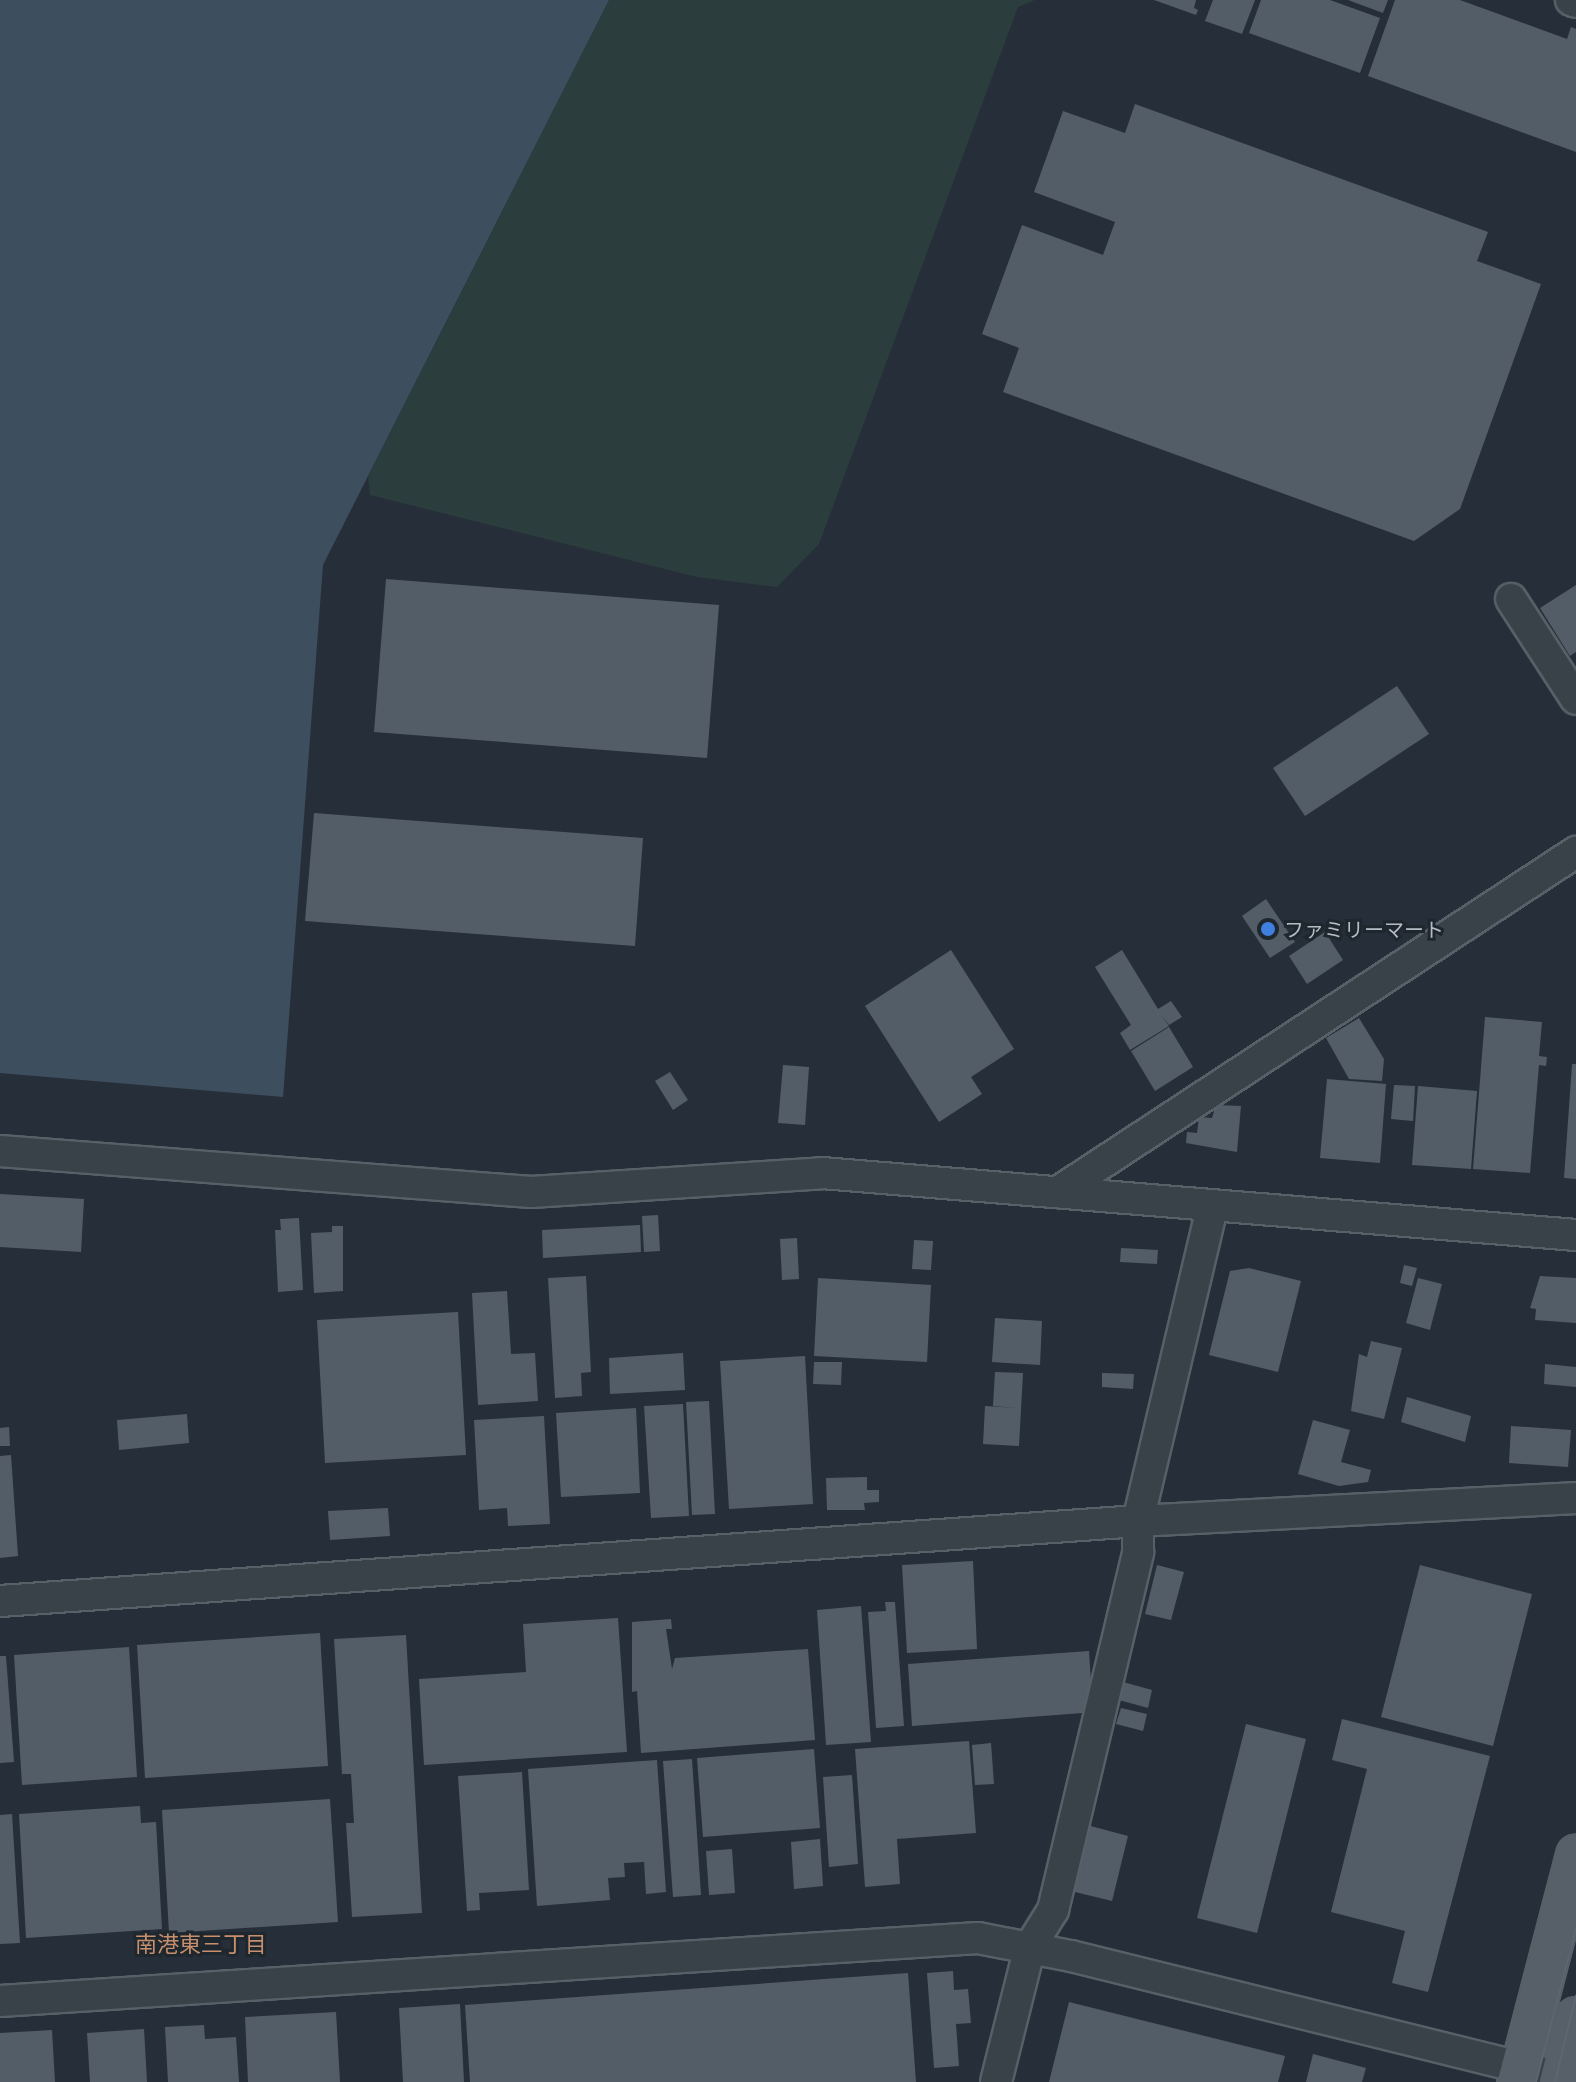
<!DOCTYPE html>
<html>
<head>
<meta charset="utf-8">
<style>
	body { margin:0 }
	#map { position:relative; width:1576px; height:2082px; overflow:hidden; background:#262f39; font-family:Quicksand,"Noto Sans JP",sans-serif }
	div>[style] { position:absolute }
	[style*='--x'] { left:calc(var(--x)*1px); top:calc(var(--y)*1px); width:calc(var(--w)*1px); rotate:calc(var(--a)*1deg) }
	.green>* { inset:0; background:#2b3d3c }
	.water>* { inset:0; background:#3d4e5f }
	.building>* { inset:0; background:#535d68 }
	.roads { filter:drop-shadow(2px 0 #575f67) drop-shadow(-2px 0 #575f67) drop-shadow(0 2px #575f67) drop-shadow(0 -2px #575f67) }
	.minor>* { height:30px; margin:-15px; padding:0 15px; transform-origin:15px; border-radius:15px; background:#394149 }
	.major>* { height:38px; margin:-19px; padding:0 19px; transform-origin:19px; border-radius:19px; background:#576069 }
	.tram>* { height:2px; margin:-1px; padding:0 1px; transform-origin:1px; border-radius:1px; background:#5c6570 }
	.dots>* { width:22px; height:22px; translate:-50% -50%; box-sizing:border-box; border:4px solid #1e262e; border-radius:50% }
	span { translate:-50% -50%; white-space:nowrap; text-align:center; line-height:1.15; -webkit-text-stroke:6px #1e262e; paint-order:stroke }
	.poi-label { font-size:20px; color:#b5bcc5 }
	.left { translate:0 -50%; text-align:left }
	.neighbourhood-label { font-size:22px; color:#c68f6e }
</style>
</head>
<body>
<div id="map">
	<div class="green">
		<div style="clip-path:polygon(609px 0,1035px 0,1018px 7px,819px 544px,777px 587px,697px 577px,370px 495px,368px 477px)"></div>
	</div>
	<div class="water">
		<div style="clip-path:polygon(0 0,609px 0,323px 565px,283px 1097px,0 1073px)"></div>
	</div>
	<div class="building">
		<div style="clip-path:polygon(1154px 0,1196px 0,1194px 8px,1198px 10px,1196px 15px)"></div>
		<div style="clip-path:polygon(1213px 0,1255px 0,1242px 34px,1205px 21px)"></div>
		<div style="clip-path:polygon(1261px 0,1330px 0,1380px 18px,1360px 73px,1249px 33px)"></div>
		<div style="clip-path:polygon(1348px 0,1388px 0,1383px 13px)"></div>
		<div style="clip-path:polygon(1395px 0,1460px 0,1567px 39px,1571px 27px,1576px 29px,1576px 152px,1368px 76px)"></div>
		<div style="clip-path:polygon(1135px 104px,1488px 232px,1477px 261px,1541px 284px,1460px 509px,1414px 541px,1003px 392px,1019px 348px,982px 334px,1022px 225px,1103px 255px,1115px 222px,1034px 192px,1063px 111px,1125px 133px)"></div>
		<div style="clip-path:polygon(386px 579px,719px 605px,707px 758px,374px 732px)"></div>
		<div style="clip-path:polygon(1576px 585px,1576px 652px,1570px 656px,1540px 608px)"></div>
		<div style="clip-path:polygon(1397px 686px,1429px 734px,1305px 816px,1273px 768px)"></div>
		<div style="clip-path:polygon(314px 813px,643px 838px,635px 946px,305px 921px)"></div>
		<div style="clip-path:polygon(1266px 899px,1295px 942px,1270px 958px,1242px 916px)"></div>
		<div style="clip-path:polygon(1325px 932px,1343px 960px,1307px 984px,1289px 956px)"></div>
		<div style="clip-path:polygon(951px 950px,1014px 1049px,971px 1077px,982px 1094px,939px 1122px,865px 1006px)"></div>
		<div style="clip-path:polygon(1122px 950px,1158px 1009px,1171px 1001px,1182px 1017px,1169px 1025px,1160px 1013px,1169px 1026px,1130px 1050px,1120px 1033px,1131px 1025px,1095px 967px)"></div>
		<div style="clip-path:polygon(1485px 1017px,1542px 1022px,1539px 1056px,1547px 1057px,1546px 1066px,1539px 1065px,1530px 1173px,1473px 1169px)"></div>
		<div style="clip-path:polygon(1359px 1018px,1384px 1059px,1382px 1081px,1349px 1079px,1326px 1038px)"></div>
		<div style="clip-path:polygon(1169px 1027px,1193px 1067px,1155px 1091px,1131px 1051px)"></div>
		<div style="clip-path:polygon(1572px 1064px,1576px 1064px,1576px 1179px,1564px 1178px)"></div>
		<div style="clip-path:polygon(783px 1065px,809px 1067px,805px 1125px,778px 1123px)"></div>
		<div style="clip-path:polygon(670px 1072px,688px 1100px,673px 1110px,655px 1081px)"></div>
		<div style="clip-path:polygon(1327px 1079px,1386px 1084px,1380px 1163px,1320px 1158px)"></div>
		<div style="clip-path:polygon(1394px 1085px,1415px 1086px,1413px 1121px,1391px 1119px)"></div>
		<div style="clip-path:polygon(1418px 1086px,1477px 1091px,1471px 1169px,1412px 1165px)"></div>
		<div style="clip-path:polygon(1216px 1105px,1241px 1106px,1237px 1152px,1186px 1143px,1187px 1132px,1197px 1133px,1199px 1117px,1212px 1118px)"></div>
		<div style="clip-path:polygon(0 1194px,84px 1199px,81px 1252px,0 1247px)"></div>
		<div style="clip-path:polygon(658px 1215px,660px 1251px,644px 1252px,642px 1216px)"></div>
		<div style="clip-path:polygon(299px 1218px,303px 1290px,278px 1292px,275px 1230px,281px 1230px,280px 1219px)"></div>
		<div style="clip-path:polygon(640px 1225px,641px 1252px,543px 1258px,542px 1230px)"></div>
		<div style="clip-path:polygon(332px 1226px,343px 1226px,343px 1291px,314px 1293px,311px 1233px,332px 1232px)"></div>
		<div style="clip-path:polygon(797px 1238px,799px 1279px,782px 1280px,780px 1239px)"></div>
		<div style="clip-path:polygon(914px 1240px,933px 1241px,931px 1270px,912px 1269px)"></div>
		<div style="clip-path:polygon(1121px 1248px,1158px 1250px,1157px 1264px,1120px 1262px)"></div>
		<div style="clip-path:polygon(1404px 1265px,1417px 1268px,1412px 1286px,1400px 1283px)"></div>
		<div style="clip-path:polygon(1249px 1268px,1301px 1281px,1278px 1372px,1209px 1355px,1230px 1271px)"></div>
		<div style="clip-path:polygon(586px 1276px,591px 1372px,581px 1373px,582px 1396px,555px 1398px,548px 1278px)"></div>
		<div style="clip-path:polygon(1540px 1276px,1576px 1278px,1576px 1323px,1535px 1320px,1536px 1309px,1530px 1308px)"></div>
		<div style="clip-path:polygon(818px 1278px,931px 1285px,927px 1362px,814px 1356px)"></div>
		<div style="clip-path:polygon(1418px 1278px,1442px 1284px,1430px 1330px,1406px 1323px)"></div>
		<div style="clip-path:polygon(507px 1291px,511px 1354px,535px 1353px,538px 1401px,478px 1405px,472px 1293px)"></div>
		<div style="clip-path:polygon(458px 1312px,466px 1455px,325px 1463px,317px 1320px)"></div>
		<div style="clip-path:polygon(995px 1318px,1042px 1321px,1040px 1365px,992px 1362px)"></div>
		<div style="clip-path:polygon(1371px 1341px,1402px 1348px,1384px 1419px,1351px 1411px,1359px 1354px,1367px 1357px)"></div>
		<div style="clip-path:polygon(683px 1353px,685px 1390px,610px 1394px,609px 1358px)"></div>
		<div style="clip-path:polygon(805px 1356px,813px 1504px,729px 1509px,720px 1361px)"></div>
		<div style="clip-path:polygon(814px 1362px,842px 1362px,841px 1385px,813px 1384px)"></div>
		<div style="clip-path:polygon(1545px 1364px,1576px 1367px,1576px 1387px,1544px 1384px)"></div>
		<div style="clip-path:polygon(995px 1372px,1023px 1373px,1019px 1446px,983px 1444px,985px 1406px,1017px 1408px,993px 1406px)"></div>
		<div style="clip-path:polygon(1102px 1373px,1134px 1374px,1133px 1389px,1102px 1387px)"></div>
		<div style="clip-path:polygon(1407px 1397px,1471px 1416px,1465px 1442px,1401px 1422px)"></div>
		<div style="clip-path:polygon(709px 1401px,715px 1514px,692px 1515px,686px 1402px)"></div>
		<div style="clip-path:polygon(683px 1404px,689px 1516px,651px 1518px,644px 1406px)"></div>
		<div style="clip-path:polygon(636px 1408px,640px 1493px,561px 1497px,556px 1413px)"></div>
		<div style="clip-path:polygon(187px 1414px,189px 1443px,119px 1450px,117px 1420px)"></div>
		<div style="clip-path:polygon(544px 1416px,550px 1524px,508px 1526px,507px 1508px,479px 1510px,474px 1420px)"></div>
		<div style="clip-path:polygon(1313px 1420px,1350px 1430px,1341px 1462px,1371px 1470px,1368px 1482px,1339px 1486px,1298px 1474px)"></div>
		<div style="clip-path:polygon(1511px 1426px,1571px 1430px,1568px 1467px,1509px 1463px)"></div>
		<div style="clip-path:polygon(9px 1427px,10px 1446px,0 1446px,0 1428px)"></div>
		<div style="clip-path:polygon(11px 1455px,18px 1556px,0 1558px,0 1456px)"></div>
		<div style="clip-path:polygon(867px 1477px,867px 1490px,879px 1490px,879px 1502px,864px 1503px,865px 1510px,827px 1510px,826px 1478px)"></div>
		<div style="clip-path:polygon(388px 1508px,390px 1536px,330px 1540px,328px 1511px)"></div>
		<div style="clip-path:polygon(973px 1561px,977px 1649px,907px 1653px,902px 1565px)"></div>
		<div style="clip-path:polygon(1157px 1565px,1184px 1572px,1171px 1620px,1145px 1614px)"></div>
		<div style="clip-path:polygon(1420px 1565px,1532px 1594px,1493px 1746px,1381px 1717px)"></div>
		<div style="clip-path:polygon(885px 1602px,895px 1602px,904px 1726px,876px 1728px,868px 1612px,886px 1611px)"></div>
		<div style="clip-path:polygon(861px 1606px,871px 1742px,826px 1745px,817px 1610px)"></div>
		<div style="clip-path:polygon(618px 1618px,627px 1752px,424px 1765px,419px 1679px,526px 1672px,523px 1624px)"></div>
		<div style="clip-path:polygon(671px 1619px,672px 1629px,666px 1629px,672px 1669px,675px 1658px,808px 1649px,815px 1740px,641px 1753px,637px 1691px,632px 1692px,632px 1622px)"></div>
		<div style="clip-path:polygon(320px 1633px,328px 1766px,145px 1778px,137px 1645px)"></div>
		<div style="clip-path:polygon(406px 1635px,422px 1913px,352px 1917px,346px 1823px,354px 1823px,351px 1774px,342px 1774px,334px 1639px)"></div>
		<div style="clip-path:polygon(129px 1647px,137px 1777px,22px 1785px,14px 1655px)"></div>
		<div style="clip-path:polygon(1089px 1651px,1091px 1683px,1083px 1713px,912px 1726px,908px 1664px)"></div>
		<div style="clip-path:polygon(0 1656px,6px 1656px,14px 1762px,0 1763px)"></div>
		<div style="clip-path:polygon(1123px 1682px,1152px 1690px,1148px 1708px,1119px 1700px)"></div>
		<div style="clip-path:polygon(1121px 1708px,1147px 1714px,1143px 1731px,1116px 1724px)"></div>
		<div style="clip-path:polygon(1342px 1719px,1490px 1756px,1428px 1992px,1392px 1983px,1405px 1931px,1331px 1912px,1367px 1769px,1332px 1760px)"></div>
		<div style="clip-path:polygon(1246px 1724px,1306px 1739px,1257px 1933px,1197px 1918px)"></div>
		<div style="clip-path:polygon(969px 1741px,976px 1833px,897px 1839px,900px 1884px,865px 1887px,855px 1749px)"></div>
		<div style="clip-path:polygon(991px 1743px,994px 1784px,975px 1785px,972px 1745px)"></div>
		<div style="clip-path:polygon(814px 1749px,820px 1828px,703px 1837px,697px 1758px)"></div>
		<div style="clip-path:polygon(692px 1759px,701px 1895px,673px 1897px,663px 1761px)"></div>
		<div style="clip-path:polygon(657px 1760px,666px 1892px,646px 1894px,644px 1862px,624px 1863px,625px 1877px,608px 1878px,610px 1900px,537px 1906px,528px 1769px)"></div>
		<div style="clip-path:polygon(522px 1772px,529px 1890px,479px 1893px,480px 1910px,467px 1911px,458px 1776px)"></div>
		<div style="clip-path:polygon(852px 1775px,858px 1864px,829px 1867px,823px 1777px)"></div>
		<div style="clip-path:polygon(330px 1799px,338px 1922px,169px 1933px,162px 1810px)"></div>
		<div style="clip-path:polygon(140px 1806px,141px 1823px,156px 1822px,162px 1929px,26px 1938px,19px 1814px)"></div>
		<div style="clip-path:polygon(12px 1814px,20px 1943px,0 1944px,0 1815px)"></div>
		<div style="clip-path:polygon(1087px 1825px,1128px 1836px,1112px 1901px,1071px 1891px)"></div>
		<div style="clip-path:polygon(820px 1839px,823px 1886px,794px 1889px,791px 1842px)"></div>
		<div style="clip-path:polygon(732px 1849px,735px 1893px,709px 1895px,706px 1851px)"></div>
		<div style="clip-path:polygon(953px 1971px,954px 1990px,968px 1989px,971px 2023px,956px 2024px,959px 2066px,934px 2068px,927px 1973px)"></div>
		<div style="clip-path:polygon(908px 1973px,916px 2082px,470px 2082px,465px 2005px)"></div>
		<div style="clip-path:polygon(1069px 2002px,1285px 2056px,1278px 2082px,1049px 2082px)"></div>
		<div style="clip-path:polygon(460px 2004px,464px 2082px,403px 2082px,399px 2008px)"></div>
		<div style="clip-path:polygon(336px 2012px,340px 2082px,248px 2082px,245px 2017px)"></div>
		<div style="clip-path:polygon(204px 2025px,205px 2039px,236px 2037px,239px 2082px,168px 2082px,165px 2027px)"></div>
		<div style="clip-path:polygon(144px 2029px,147px 2082px,90px 2082px,87px 2033px)"></div>
		<div style="clip-path:polygon(52px 2030px,55px 2082px,0 2082px,0 2033px)"></div>
		<div style="clip-path:polygon(1313px 2054px,1366px 2068px,1362px 2082px,1306px 2082px)"></div>
	</div>
	<div class="roads">
		<div class="minor">
			<div style="--x:1571;--y:0;--w:5;--a:22"></div>
			<div style="--x:1511;--y:599;--w:119;--a:57"></div>
			<div style="--x:0;--y:1151;--w:533;--a:4.42"></div>
			<div style="--x:531;--y:1192;--w:292;--a:-3.7"></div>
			<div style="--x:822;--y:1173;--w:757;--a:4.7"></div>
			<div style="--x:1058;--y:1192;--w:620;--a:-33.28"></div>
			<div style="--x:0;--y:1601;--w:1141;--a:-4.02"></div>
			<div style="--x:1138;--y:1521;--w:439;--a:-3"></div>
			<div style="--x:0;--y:2001;--w:980;--a:-3.69"></div>
			<div style="--x:978;--y:1938;--w:95;--a:11"></div>
			<div style="--x:1071;--y:1956;--w:520;--a:13.9"></div>
			<div style="--x:996;--y:2082;--w:139;--a:-75.9"></div>
			<div style="--x:1030;--y:1947;--w:44;--a:-58.1"></div>
			<div style="--x:1053;--y:1910;--w:368;--a:-76.6"></div>
			<div style="--x:1138;--y:1552;--w:31;--a:-90"></div>
			<div style="--x:1138;--y:1521;--w:323;--a:-76.7"></div>
		</div>
		<div class="major">
			<div style="--x:1517;--y:2082;--w:235;--a:-75.4"></div>
			<div style="--x:1559;--y:2082;--w:67;--a:-75.3"></div>
		</div>
	</div>
	<div class="tram">
		<div style="--x:1536;--y:2082;--w:159;--a:-75.4"></div>
		<div style="--x:1555;--y:2082;--w:89;--a:-76.4"></div>
	</div>
	<div class="dots">
		<div style="left:1268px;top:929px;background:#3f7fe0"></div>
	</div>
	<div class="poi-label">
		<span class="left" style="left:1284px;top:929px">ファミリーマート</span>
	</div>
	<div class="neighbourhood-label">
		<span style="left:201px;top:1945px">南港東三丁目</span>
	</div>
</div>
</body>
</html>
